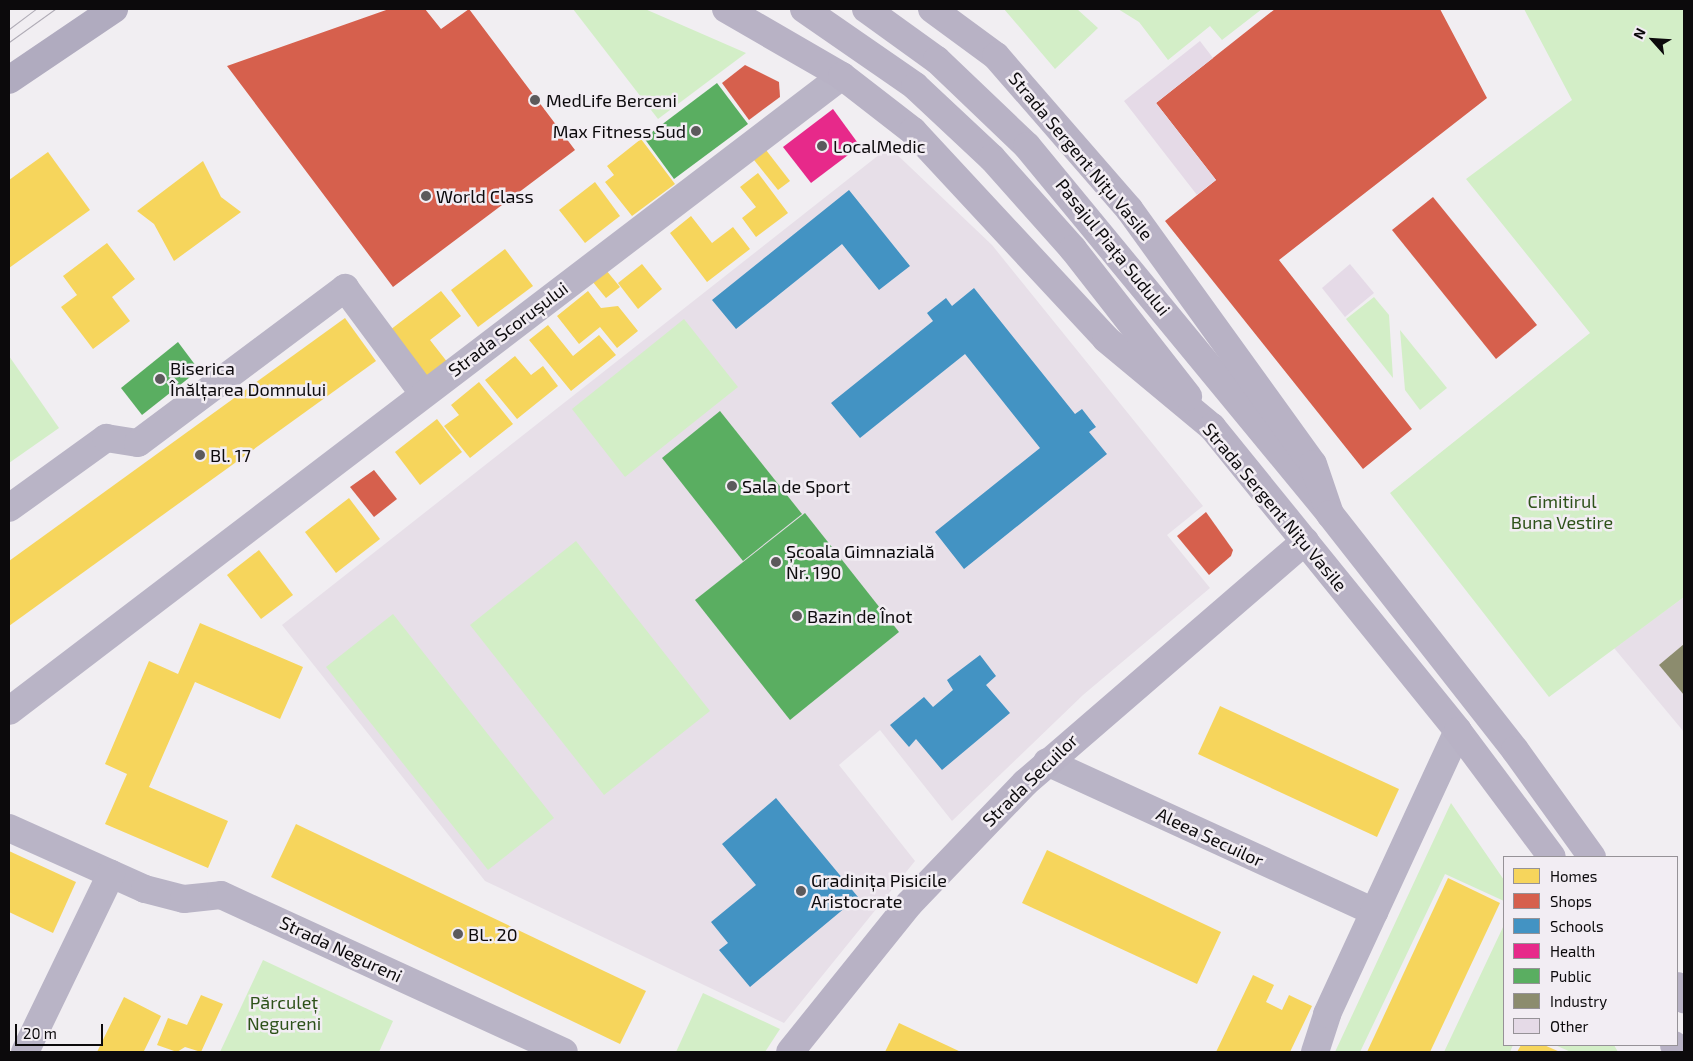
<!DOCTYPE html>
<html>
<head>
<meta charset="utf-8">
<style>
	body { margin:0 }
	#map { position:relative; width:1693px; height:1061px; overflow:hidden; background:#f1eef2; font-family:"Exo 2",sans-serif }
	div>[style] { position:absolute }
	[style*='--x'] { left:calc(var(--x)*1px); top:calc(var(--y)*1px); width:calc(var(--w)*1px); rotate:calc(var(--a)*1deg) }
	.built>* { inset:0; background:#e7dfe8 }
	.green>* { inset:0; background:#d3eec7 }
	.homes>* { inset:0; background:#f6d55c }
	.shops>* { inset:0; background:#d6604d }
	.schools>* { inset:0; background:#4393c3 }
	.health>* { inset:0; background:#e7298a }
	.public>* { inset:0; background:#5aae61 }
	.industry>* { inset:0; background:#8c8c6e }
	.building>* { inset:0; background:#e5dae7 }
	.street>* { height:28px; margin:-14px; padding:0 14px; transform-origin:14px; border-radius:14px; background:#b9b4c6 }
	.secondary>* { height:28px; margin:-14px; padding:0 14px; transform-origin:14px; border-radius:14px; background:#b8b2c5 }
	.primary>* { height:28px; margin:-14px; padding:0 14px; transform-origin:14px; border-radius:14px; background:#b0abbf }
	.tram>* { height:1px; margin:-0.5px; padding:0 0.5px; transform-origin:0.5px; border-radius:0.5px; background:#b0acb6 }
	.dots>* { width:14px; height:14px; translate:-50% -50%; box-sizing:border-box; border:2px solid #f2edf3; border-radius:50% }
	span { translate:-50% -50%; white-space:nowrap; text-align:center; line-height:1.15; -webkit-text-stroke:5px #f2edf3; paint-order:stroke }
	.poi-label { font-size:18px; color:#0c0a0c }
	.left { translate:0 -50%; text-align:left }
	.right { translate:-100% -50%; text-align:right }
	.street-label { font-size:18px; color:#0c0a0c }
	.park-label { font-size:18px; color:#2d5119 }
	.frame { position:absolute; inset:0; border:10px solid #0c0a0c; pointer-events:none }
	.legend { position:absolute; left:1503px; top:856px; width:175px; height:190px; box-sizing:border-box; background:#f2edf3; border:1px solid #969297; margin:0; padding:6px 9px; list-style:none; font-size:15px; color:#0c0a0c }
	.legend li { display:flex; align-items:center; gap:10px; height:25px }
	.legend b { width:25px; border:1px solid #969297 }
	.north { position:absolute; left:1628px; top:15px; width:50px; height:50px; -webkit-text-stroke:4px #f2edf3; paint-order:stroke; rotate:296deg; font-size:14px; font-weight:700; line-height:20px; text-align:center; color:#0c0a0c }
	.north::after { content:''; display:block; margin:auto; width:18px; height:22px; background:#0c0a0c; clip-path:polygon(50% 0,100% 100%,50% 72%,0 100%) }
	.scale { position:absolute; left:15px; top:1024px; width:88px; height:22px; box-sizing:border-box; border:2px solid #0c0a0c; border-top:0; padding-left:6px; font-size:15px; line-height:18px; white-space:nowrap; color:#0c0a0c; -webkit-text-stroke:4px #f2edf3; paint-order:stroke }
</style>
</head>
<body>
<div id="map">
	<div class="built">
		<div style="clip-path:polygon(889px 147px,992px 245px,1203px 506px,1167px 535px,1210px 588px,1083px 695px,952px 821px,880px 730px,839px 765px,915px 861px,784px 1023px,485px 881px,282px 625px)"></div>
		<div style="clip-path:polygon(1684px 597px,1684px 732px,1614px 648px)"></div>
	</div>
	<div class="green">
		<div style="clip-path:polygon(573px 9px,645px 9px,746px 53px,658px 119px)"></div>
		<div style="clip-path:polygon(1004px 9px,1077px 9px,1098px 28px,1055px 69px)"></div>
		<div style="clip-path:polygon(1118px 9px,1262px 9px,1222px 40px,1210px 26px,1168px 60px,1139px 22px)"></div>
		<div style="clip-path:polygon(1524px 9px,1684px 9px,1684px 597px,1549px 697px,1390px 493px,1590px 333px,1466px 179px,1572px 100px)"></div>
		<div style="clip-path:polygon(1374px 297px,1389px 315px,1393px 378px,1346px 319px)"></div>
		<div style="clip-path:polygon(684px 319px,738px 387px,625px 477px,572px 409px)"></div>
		<div style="clip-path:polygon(1400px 330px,1447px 388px,1420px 410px,1405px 390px)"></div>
		<div style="clip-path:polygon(9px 356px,59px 428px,9px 463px)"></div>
		<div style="clip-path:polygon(576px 541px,710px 711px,604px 795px,470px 625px)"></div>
		<div style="clip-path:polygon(393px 614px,554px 818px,488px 870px,326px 667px)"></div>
		<div style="clip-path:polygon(1451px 803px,1504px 880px,1504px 901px,1445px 874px,1360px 1052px,1335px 1052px)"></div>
		<div style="clip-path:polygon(1504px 925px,1504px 1045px,1513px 1045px,1510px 1052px,1444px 1052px)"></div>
		<div style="clip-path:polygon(263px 960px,393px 1021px,379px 1052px,220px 1052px)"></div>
		<div style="clip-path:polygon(703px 993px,780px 1029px,765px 1052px,676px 1052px)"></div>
		<div style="clip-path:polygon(1555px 1045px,1614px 1045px,1618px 1052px,1571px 1052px)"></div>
	</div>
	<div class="homes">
		<div style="clip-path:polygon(641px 139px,675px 184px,632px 216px,605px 182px,614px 175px,607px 166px)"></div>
		<div style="clip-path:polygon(766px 150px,790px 181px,778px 190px,754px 160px)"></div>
		<div style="clip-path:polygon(48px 152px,90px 210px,9px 268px,9px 180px)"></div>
		<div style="clip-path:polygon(203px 161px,221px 197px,241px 212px,174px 261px,154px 224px,137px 211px)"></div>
		<div style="clip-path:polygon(758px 173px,788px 213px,756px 237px,742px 218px,756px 207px,740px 187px)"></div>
		<div style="clip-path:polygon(595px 182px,620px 216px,585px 243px,559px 210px)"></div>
		<div style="clip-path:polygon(691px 216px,712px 243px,733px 227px,750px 249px,707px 282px,670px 233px)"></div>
		<div style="clip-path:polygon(107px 243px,135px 279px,112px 297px,130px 321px,93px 349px,61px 307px,77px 295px,63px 276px)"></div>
		<div style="clip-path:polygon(505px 249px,533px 286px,478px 327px,451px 290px)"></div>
		<div style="clip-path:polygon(642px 264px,662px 289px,638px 309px,618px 283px)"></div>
		<div style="clip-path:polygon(606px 270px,620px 287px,606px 298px,592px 281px)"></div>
		<div style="clip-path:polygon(441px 291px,461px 316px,430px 340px,448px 363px,428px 379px,390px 330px)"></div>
		<div style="clip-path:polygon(588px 291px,601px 308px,618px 306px,638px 331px,617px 348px,600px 327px,579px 344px,557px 316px)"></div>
		<div style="clip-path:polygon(345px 318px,376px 361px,9px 626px,9px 561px)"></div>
		<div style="clip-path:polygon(548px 325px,573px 356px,599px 335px,616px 355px,571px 391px,529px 340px)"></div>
		<div style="clip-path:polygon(515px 356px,531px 375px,543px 366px,558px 386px,517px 419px,485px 380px)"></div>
		<div style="clip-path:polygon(479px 382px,513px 424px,470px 458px,444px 426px,459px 415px,451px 405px)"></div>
		<div style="clip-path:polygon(437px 419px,462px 452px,420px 485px,395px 452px)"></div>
		<div style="clip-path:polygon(349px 498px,380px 539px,336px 573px,305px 532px)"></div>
		<div style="clip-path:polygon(259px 550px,293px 595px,261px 619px,227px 575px)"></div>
		<div style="clip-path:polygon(200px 623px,303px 667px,280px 719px,195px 682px,149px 787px,228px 821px,208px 868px,105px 824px,127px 774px,105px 764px,149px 661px,178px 674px)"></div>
		<div style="clip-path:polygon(1220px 706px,1399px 789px,1377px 837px,1198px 754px)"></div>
		<div style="clip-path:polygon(296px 824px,646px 991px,620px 1044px,271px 877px)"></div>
		<div style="clip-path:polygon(1047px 850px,1221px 932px,1197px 984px,1022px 903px)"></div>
		<div style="clip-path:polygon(9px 851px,76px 882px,53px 933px,9px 912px)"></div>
		<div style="clip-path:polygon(1448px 878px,1500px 903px,1430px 1052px,1367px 1052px)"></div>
		<div style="clip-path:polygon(1253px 975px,1274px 985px,1266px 1002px,1282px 1010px,1289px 995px,1312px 1006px,1290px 1052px,1216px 1052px)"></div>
		<div style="clip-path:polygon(201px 995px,223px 1004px,201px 1052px,185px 1047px,177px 1052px,157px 1045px,168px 1018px,187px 1025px)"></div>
		<div style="clip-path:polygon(124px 997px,161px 1016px,144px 1051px,147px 1052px,97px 1052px)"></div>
		<div style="clip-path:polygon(899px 1023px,961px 1052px,885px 1052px)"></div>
		<div style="clip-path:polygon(1521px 1045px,1544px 1045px,1560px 1052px,1517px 1052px)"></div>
	</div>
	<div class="shops">
		<div style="clip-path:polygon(389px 9px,425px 9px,441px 29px,469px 9px,575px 150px,393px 287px,227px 66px)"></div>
		<div style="clip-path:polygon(1275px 9px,1440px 9px,1487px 98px,1279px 260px,1412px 429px,1363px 469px,1165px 221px,1216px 180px,1156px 103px)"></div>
		<div style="clip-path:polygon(745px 65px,779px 82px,780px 97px,749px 120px,722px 83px)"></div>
		<div style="clip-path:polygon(1433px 197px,1537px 325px,1496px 359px,1392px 230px)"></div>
		<div style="clip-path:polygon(374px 470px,397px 499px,374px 517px,350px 487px)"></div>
		<div style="clip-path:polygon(1206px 512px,1233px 550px,1231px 556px,1209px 575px,1177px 536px)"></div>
	</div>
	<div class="schools">
		<div style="clip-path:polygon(849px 190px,910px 266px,879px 290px,842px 244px,736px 329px,712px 300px)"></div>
		<div style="clip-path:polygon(974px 288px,1075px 414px,1082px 409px,1096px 427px,1089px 432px,1107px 454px,964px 569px,935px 532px,1040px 448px,965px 354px,860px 438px,831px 403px,933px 321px,927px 313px,946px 298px,952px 306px)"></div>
		<div style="clip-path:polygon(980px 655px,996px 676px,986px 685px,1010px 713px,942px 770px,916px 739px,909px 747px,890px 725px,924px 697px,933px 707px,953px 690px,947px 680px)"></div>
		<div style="clip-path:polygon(776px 798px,858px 897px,750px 987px,719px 950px,728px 943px,711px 922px,756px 885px,722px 844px)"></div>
	</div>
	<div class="health">
		<div style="clip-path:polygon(833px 109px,860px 146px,811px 183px,783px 147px)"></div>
	</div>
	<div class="public">
		<div style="clip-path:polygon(717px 83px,748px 124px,674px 179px,644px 138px)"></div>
		<div style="clip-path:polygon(178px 342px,199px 370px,142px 415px,121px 388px)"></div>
		<div style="clip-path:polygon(720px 411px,802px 514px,743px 561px,662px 458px)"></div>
		<div style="clip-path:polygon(805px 513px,899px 632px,790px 720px,695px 600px)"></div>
	</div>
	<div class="industry">
		<div style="clip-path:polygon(1684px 644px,1684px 695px,1659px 665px)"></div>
	</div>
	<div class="building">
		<div style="clip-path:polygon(1200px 41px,1213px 58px,1156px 103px,1216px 180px,1197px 195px,1124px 101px)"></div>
		<div style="clip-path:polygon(1350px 264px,1374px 293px,1345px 317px,1322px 288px)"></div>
	</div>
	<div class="street">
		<div style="--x:9;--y:508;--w:120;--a:-35.8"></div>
		<div style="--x:106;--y:438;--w:32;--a:9"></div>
		<div style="--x:138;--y:443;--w:259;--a:-36.8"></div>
		<div style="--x:345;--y:288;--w:131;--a:53.4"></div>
		<div style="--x:9;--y:711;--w:1047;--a:-37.32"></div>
		<div style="--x:1047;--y:762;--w:360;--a:24.6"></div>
		<div style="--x:9;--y:828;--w:149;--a:24.2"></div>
		<div style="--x:145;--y:889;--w:40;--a:14.4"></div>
		<div style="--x:184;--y:899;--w:37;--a:-6"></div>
		<div style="--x:221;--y:895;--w:377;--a:24.6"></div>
		<div style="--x:25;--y:1052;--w:198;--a:-64.2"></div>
		<div style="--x:1315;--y:1052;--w:40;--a:-72"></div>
		<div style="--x:1327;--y:1014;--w:312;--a:-65.2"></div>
	</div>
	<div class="secondary">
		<div style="--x:726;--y:9;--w:134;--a:30"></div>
		<div style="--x:842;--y:76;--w:90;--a:37.8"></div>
		<div style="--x:913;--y:131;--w:284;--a:47.1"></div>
		<div style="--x:1106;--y:339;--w:138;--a:39.7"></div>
		<div style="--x:1212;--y:427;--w:391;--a:51"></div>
		<div style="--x:1458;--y:731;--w:157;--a:53.3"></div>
		<div style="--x:804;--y:9;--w:135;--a:34.7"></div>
		<div style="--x:915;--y:86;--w:105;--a:43.1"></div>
		<div style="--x:992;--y:158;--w:122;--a:48.3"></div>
		<div style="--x:1073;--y:249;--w:187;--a:52"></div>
		<div style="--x:866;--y:9;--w:87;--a:35.7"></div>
		<div style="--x:937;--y:60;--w:124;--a:43.7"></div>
		<div style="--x:1027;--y:146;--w:473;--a:50.5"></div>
		<div style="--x:932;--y:9;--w:79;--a:36.3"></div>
		<div style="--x:996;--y:56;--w:203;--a:49"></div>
		<div style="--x:1129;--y:209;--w:314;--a:54.2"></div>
		<div style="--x:1313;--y:464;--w:53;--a:71.2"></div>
		<div style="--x:1330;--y:514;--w:300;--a:51.9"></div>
		<div style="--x:1515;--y:750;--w:132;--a:54.3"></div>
		<div style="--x:1677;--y:986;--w:15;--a:62"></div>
		<div style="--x:1674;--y:1045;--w:8;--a:60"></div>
		<div style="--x:790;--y:1052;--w:190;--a:-51.2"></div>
		<div style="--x:909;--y:904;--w:168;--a:-46.2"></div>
		<div style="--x:1025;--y:783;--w:370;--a:-40.8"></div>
	</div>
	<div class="primary">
		<div style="--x:9;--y:80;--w:127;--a:-34.1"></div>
	</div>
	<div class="tram">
		<div style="--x:9;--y:29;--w:34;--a:-37"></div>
		<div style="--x:9;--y:42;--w:57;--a:-35.7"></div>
	</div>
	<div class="dots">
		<div style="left:535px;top:100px;background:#5c5a5c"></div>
		<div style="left:696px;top:131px;background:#5c5a5c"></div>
		<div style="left:822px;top:146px;background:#5c5a5c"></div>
		<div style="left:426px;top:196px;background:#5c5a5c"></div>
		<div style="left:160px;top:379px;background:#5c5a5c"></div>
		<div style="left:200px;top:455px;background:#5c5a5c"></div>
		<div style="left:732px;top:486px;background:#5c5a5c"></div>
		<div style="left:776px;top:562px;background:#5c5a5c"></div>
		<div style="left:797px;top:616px;background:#5c5a5c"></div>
		<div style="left:801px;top:891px;background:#5c5a5c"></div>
		<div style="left:458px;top:934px;background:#5c5a5c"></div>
	</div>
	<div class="poi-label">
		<span class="left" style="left:546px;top:100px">MedLife Berceni</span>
		<span class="right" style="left:686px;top:131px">Max Fitness Sud</span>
		<span class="left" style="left:833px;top:146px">LocalMedic</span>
		<span class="left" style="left:436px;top:196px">World Class</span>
		<span class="left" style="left:170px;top:379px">Biserica<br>Înălțarea Domnului</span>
		<span class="left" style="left:210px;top:455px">Bl. 17</span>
		<span class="left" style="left:742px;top:486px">Sala de Sport</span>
		<span class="left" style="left:786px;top:562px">Școala Gimnazială<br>Nr. 190</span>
		<span class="left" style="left:807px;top:616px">Bazin de Înot</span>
		<span class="left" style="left:811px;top:891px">Gradinița Pisicile<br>Aristocrate</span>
		<span class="left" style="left:468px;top:934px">BL. 20</span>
	</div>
	<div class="street-label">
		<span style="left:1081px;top:156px;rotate:50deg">Strada Sergent Nițu Vasile</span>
		<span style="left:1113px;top:247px;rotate:51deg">Pasajul Piața Sudului</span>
		<span style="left:508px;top:329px;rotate:-37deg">Strada Scorușului</span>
		<span style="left:1275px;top:507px;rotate:50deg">Strada Sergent Nițu Vasile</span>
		<span style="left:1030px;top:780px;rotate:-44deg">Strada Secuilor</span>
		<span style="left:1210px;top:837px;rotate:25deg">Aleea Secuilor</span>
		<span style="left:341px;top:949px;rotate:25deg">Strada Negureni</span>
	</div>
	<div class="park-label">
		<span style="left:1562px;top:512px">Cimitirul<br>Buna Vestire</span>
		<span style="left:284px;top:1013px">Părculeț<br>Negureni</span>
	</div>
	<div class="frame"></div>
	<ul class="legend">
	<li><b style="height:14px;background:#f6d55c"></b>Homes</li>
	<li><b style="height:14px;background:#d6604d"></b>Shops</li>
	<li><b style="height:14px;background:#4393c3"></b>Schools</li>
	<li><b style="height:14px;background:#e7298a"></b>Health</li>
	<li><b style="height:14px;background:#5aae61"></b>Public</li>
	<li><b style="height:14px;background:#8c8c6e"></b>Industry</li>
	<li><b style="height:14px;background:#e5dae7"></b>Other</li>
	</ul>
	<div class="north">N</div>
	<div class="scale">20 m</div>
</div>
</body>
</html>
